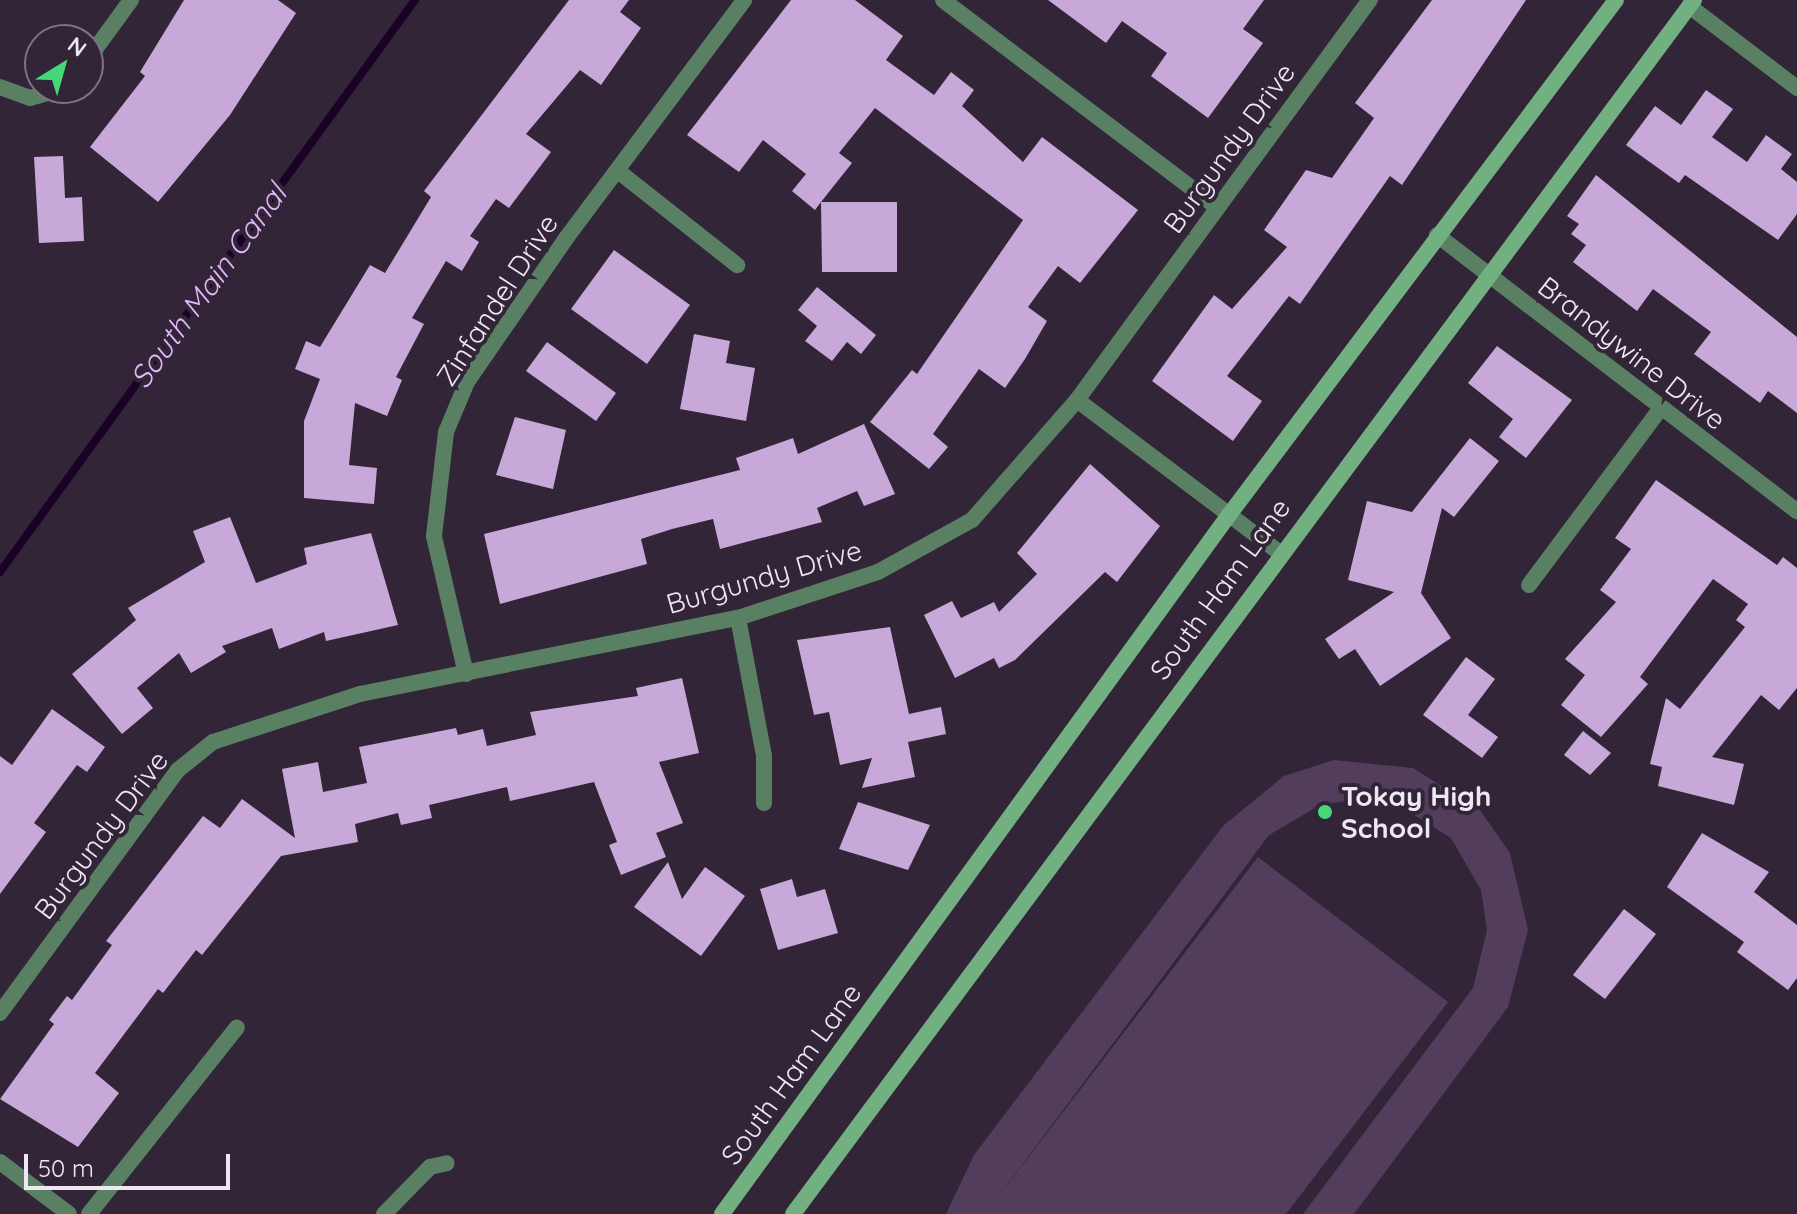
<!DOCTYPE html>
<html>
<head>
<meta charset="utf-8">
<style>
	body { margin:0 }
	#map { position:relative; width:1797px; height:1214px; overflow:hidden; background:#312537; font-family:Quicksand,sans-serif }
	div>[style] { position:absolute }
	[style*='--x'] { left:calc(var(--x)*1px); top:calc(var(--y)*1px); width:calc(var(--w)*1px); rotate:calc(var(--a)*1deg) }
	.green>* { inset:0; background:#523d5d }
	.stream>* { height:8px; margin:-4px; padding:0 4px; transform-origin:4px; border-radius:4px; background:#1a0125 }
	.building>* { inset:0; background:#c8a8d9 }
	.lane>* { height:16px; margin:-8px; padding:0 8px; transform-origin:8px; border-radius:8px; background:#5a8063 }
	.street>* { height:16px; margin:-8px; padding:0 8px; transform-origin:8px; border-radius:8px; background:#5a8063 }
	.secondary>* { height:16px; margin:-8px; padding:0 8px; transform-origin:8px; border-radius:8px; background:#72b082 }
	.dots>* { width:22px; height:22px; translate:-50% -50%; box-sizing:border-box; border:4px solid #312537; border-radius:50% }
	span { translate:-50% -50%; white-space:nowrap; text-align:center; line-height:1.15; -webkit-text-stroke:8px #312537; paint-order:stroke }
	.street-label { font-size:28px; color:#efe7f4 }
	.poi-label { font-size:28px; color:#efe7f4; font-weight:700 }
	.left { translate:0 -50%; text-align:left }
	.water-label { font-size:30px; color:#e3b5fb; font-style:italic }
	.north { position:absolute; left:24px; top:24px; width:80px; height:80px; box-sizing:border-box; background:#312537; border:2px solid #7d7383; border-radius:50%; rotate:37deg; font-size:22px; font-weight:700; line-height:32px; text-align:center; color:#efe7f4 }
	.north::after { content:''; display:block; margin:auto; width:28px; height:36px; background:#46d779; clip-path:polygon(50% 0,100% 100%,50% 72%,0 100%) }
	.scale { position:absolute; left:24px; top:1154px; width:206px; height:36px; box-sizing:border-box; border:4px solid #efe7f4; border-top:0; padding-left:10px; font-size:24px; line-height:28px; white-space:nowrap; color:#efe7f4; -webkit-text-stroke:6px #312537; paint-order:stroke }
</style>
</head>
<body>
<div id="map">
	<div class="green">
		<div style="clip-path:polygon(1334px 760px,1413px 768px,1480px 810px,1510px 853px,1528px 930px,1508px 1007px,1354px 1214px,1303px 1214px,1473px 988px,1487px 930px,1481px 890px,1451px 838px,1400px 806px,1360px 799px,1320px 805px,1269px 835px,992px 1205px,1258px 857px,1448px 1002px,1286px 1214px,946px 1214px,974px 1155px,1223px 826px,1284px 776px)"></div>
	</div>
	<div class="stream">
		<div style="--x:0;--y:572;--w:707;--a:-54.04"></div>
	</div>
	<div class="building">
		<div style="clip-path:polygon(184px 0,278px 0,296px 13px,230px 115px,158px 202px,90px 147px,145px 76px,140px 72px)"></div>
		<div style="clip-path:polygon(569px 0,629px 0,620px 12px,641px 28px,601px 85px,580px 70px,526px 134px,551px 152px,509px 208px,496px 199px,470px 236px,479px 242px,462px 271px,446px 261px,412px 318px,424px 324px,396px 377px,402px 380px,387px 416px,355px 403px,349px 465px,377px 468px,374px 504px,304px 498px,304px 421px,320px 379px,295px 369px,306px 341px,320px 347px,370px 265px,385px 273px,431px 197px,424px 191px)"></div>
		<div style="clip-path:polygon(791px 0,855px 0,903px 36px,886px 60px,934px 95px,951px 72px,974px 90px,962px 106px,1023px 162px,1042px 137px,1138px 210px,1080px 283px,1058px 266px,1028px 307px,1047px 321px,1025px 359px,1005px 388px,979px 369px,933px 434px,948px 447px,929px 469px,870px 422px,912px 370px,917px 374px,1023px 220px,875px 108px,839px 153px,852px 163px,821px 202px,897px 202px,897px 272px,822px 272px,821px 202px,815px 210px,792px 191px,806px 174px,763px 140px,739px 172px,687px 135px)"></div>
		<div style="clip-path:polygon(1048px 0,1264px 0,1243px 29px,1263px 43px,1208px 118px,1151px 76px,1167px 53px,1122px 21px,1106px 43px)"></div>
		<div style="clip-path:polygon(1432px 0,1526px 0,1402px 185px,1390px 176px,1300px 304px,1289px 296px,1227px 376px,1262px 401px,1233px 441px,1152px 381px,1214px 295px,1232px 309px,1287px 247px,1264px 230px,1306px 170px,1332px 178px,1374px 118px,1355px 103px)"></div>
		<div style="clip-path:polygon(1706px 90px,1733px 109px,1712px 137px,1747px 162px,1766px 135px,1792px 154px,1781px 169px,1797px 182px,1797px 214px,1778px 240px,1685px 175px,1679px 183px,1626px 145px,1655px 106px,1681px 125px)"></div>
		<div style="clip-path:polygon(63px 156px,65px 198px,82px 197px,84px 241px,39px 243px,34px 157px)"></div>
		<div style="clip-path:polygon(1596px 175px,1797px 337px,1797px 413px,1768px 391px,1760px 403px,1694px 354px,1711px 332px,1653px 289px,1637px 311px,1573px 262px,1586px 245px,1571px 234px,1579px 224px,1567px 216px)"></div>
		<div style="clip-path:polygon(614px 250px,690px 305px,647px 364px,571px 309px)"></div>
		<div style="clip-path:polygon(817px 287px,876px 335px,861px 354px,847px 342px,832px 361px,805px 341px,817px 326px,798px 310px)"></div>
		<div style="clip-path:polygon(694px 334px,730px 341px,726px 363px,755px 368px,746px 421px,680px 409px)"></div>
		<div style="clip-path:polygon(547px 342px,616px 393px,596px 421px,526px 371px)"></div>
		<div style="clip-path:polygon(1497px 346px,1572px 400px,1526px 458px,1499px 437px,1513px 419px,1468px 383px)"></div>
		<div style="clip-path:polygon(515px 417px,566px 430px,553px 489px,496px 475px)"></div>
		<div style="clip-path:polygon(864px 424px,895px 494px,864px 506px,857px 491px,817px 508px,822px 522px,720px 549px,713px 519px,672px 529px,641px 539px,647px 564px,500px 604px,484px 534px,740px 470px,736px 458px,793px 438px,798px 454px)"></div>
		<div style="clip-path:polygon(1470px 438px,1499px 461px,1454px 517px,1442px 508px,1421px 593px,1451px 638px,1380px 686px,1355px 649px,1339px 659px,1325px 639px,1394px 592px,1348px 580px,1367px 501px,1412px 512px)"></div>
		<div style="clip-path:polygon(1090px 464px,1160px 526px,1117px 582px,1105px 572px,1015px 660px,999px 668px,994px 658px,955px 678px,924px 615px,952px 601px,961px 618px,994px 602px,999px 612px,1037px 574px,1017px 553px)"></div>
		<div style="clip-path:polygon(1656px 480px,1777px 565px,1783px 557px,1797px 568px,1797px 688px,1779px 710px,1761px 695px,1712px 757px,1744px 764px,1734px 805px,1658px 786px,1662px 767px,1650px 764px,1666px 698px,1680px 709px,1745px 627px,1736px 620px,1748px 604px,1713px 579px,1640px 677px,1648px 684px,1601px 737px,1561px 705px,1585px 675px,1565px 659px,1616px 602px,1600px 590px,1631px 549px,1615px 538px)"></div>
		<div style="clip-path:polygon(230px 517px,256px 583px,307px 564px,304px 548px,371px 533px,398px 625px,326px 641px,324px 632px,279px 649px,272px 628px,222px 646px,226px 652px,191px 673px,179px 653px,137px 688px,153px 708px,122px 734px,72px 674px,136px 620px,128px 608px,205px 562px,193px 531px)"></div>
		<div style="clip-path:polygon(890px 627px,909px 714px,941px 707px,946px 734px,908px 742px,915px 777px,862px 788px,872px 758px,840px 765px,829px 712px,814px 715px,797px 640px)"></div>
		<div style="clip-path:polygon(1466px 657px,1495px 679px,1468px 715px,1498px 737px,1482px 758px,1423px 715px)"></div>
		<div style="clip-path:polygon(682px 678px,699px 753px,659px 762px,683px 823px,656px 833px,666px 857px,621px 875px,609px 845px,617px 842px,594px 782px,510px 801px,507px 787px,429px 805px,432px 818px,401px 825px,398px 813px,355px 824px,358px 842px,281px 856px,202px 955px,196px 950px,163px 993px,158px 989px,95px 1073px,119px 1093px,78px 1147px,0 1099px,54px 1024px,49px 1020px,67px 996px,72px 1000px,112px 945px,106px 941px,203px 816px,220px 828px,242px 799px,295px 838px,282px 769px,318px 762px,323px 792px,367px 783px,359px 747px,456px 728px,458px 735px,483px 729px,487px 746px,536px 735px,530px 712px,638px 696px,636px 688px)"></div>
		<div style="clip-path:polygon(52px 709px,105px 747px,87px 772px,77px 765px,34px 823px,46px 832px,0 894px,0 756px,12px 765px)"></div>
		<div style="clip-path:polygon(1583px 731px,1611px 753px,1590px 775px,1564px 755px)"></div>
		<div style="clip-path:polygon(858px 802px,930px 825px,908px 870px,839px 849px)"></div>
		<div style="clip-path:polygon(1702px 833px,1769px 872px,1754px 892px,1797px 925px,1797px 978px,1788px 990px,1737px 952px,1744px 942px,1667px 887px)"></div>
		<div style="clip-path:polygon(668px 862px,682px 899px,705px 867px,745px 896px,701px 956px,634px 907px)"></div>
		<div style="clip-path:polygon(792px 879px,797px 897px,825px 889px,838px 933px,778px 950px,760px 889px)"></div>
		<div style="clip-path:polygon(1624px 909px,1656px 934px,1605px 999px,1573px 975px)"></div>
	</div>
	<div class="lane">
		<div style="--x:89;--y:1214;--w:238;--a:-51.6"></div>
		<div style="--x:384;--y:1214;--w:66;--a:-45.6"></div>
		<div style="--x:430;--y:1167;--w:17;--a:-13"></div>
	</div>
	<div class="street">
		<div style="--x:943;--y:0;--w:343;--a:37.1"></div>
		<div style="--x:1689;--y:6;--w:136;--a:37.2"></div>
		<div style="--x:88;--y:59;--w:73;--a:-53.9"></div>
		<div style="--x:0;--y:87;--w:32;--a:20"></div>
		<div style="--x:30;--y:98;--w:36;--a:-16"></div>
		<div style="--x:618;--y:171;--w:152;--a:38.3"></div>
		<div style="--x:1437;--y:235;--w:454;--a:37.5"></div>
		<div style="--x:1077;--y:400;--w:253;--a:37"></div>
		<div style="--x:1529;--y:585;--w:221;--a:-53.3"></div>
		<div style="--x:738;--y:618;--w:140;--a:79.3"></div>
		<div style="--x:764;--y:756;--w:47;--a:90"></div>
		<div style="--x:466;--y:674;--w:142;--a:-103.1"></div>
		<div style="--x:434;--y:536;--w:105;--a:-83.4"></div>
		<div style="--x:446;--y:432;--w:54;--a:-67.2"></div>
		<div style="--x:467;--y:382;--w:176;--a:-55.4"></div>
		<div style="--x:567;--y:237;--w:296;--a:-53.2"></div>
		<div style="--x:0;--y:1013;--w:301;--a:-53.8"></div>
		<div style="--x:178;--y:770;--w:45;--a:-38.7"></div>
		<div style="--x:213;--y:742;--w:155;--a:-18.1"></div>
		<div style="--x:360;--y:694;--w:386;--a:-11.4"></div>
		<div style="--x:738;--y:618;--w:147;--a:-18.2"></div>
		<div style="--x:878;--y:572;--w:107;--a:-29"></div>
		<div style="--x:972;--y:520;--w:159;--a:-48.8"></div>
		<div style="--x:1077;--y:400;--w:496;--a:-53.8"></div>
		<div style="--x:0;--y:1162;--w:86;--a:37"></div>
	</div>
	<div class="secondary">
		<div style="--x:722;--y:1214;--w:864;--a:-54.05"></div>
		<div style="--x:1229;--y:515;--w:644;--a:-53.08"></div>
		<div style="--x:793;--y:1214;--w:1512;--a:-53.42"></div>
	</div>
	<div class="dots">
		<div style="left:1325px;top:812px;background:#46d779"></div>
	</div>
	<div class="street-label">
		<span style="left:1229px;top:148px;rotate:-54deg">Burgundy Drive</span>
		<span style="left:497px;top:300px;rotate:-57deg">Zinfandel Drive</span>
		<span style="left:1632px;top:353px;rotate:38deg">Brandywine Drive</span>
		<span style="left:764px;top:577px;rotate:-16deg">Burgundy Drive</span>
		<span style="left:1220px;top:589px;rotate:-54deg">South Ham Lane</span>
		<span style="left:101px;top:835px;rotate:-53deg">Burgundy Drive</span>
		<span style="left:791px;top:1074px;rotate:-54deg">South Ham Lane</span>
	</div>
	<div class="poi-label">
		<span class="left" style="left:1341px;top:812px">Tokay High<br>School</span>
	</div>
	<div class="water-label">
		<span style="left:208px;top:286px;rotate:-54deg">South Main Canal</span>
	</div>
	<div class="north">N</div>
	<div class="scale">50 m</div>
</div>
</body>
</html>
